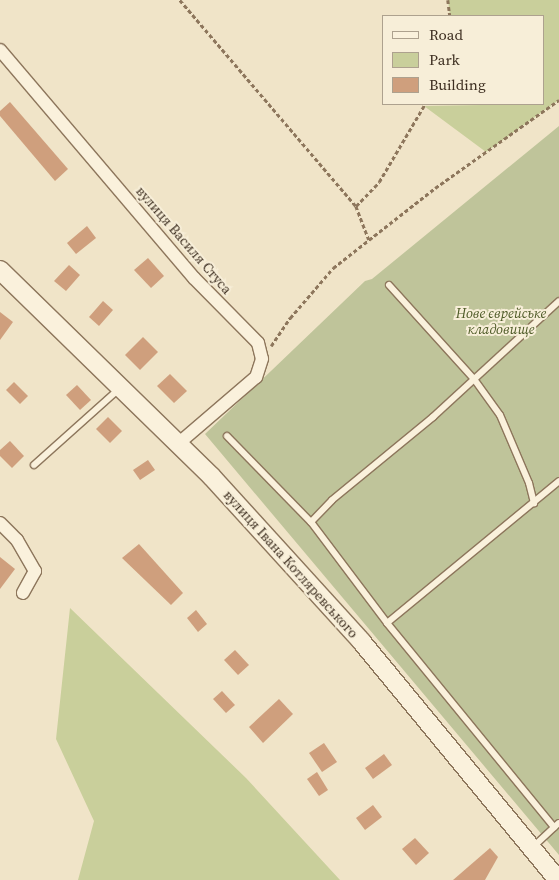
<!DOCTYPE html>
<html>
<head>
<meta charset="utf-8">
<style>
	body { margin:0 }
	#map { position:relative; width:559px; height:880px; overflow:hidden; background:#f0e4c8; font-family:"Source Serif 4",serif }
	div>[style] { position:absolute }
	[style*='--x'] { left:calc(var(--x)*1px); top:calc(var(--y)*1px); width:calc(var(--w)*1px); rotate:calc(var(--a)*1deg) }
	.green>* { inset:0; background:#c9cf9b }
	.cemetery>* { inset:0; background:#bfc49a }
	.building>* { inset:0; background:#cf9f7d }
	.path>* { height:2.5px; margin-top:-1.25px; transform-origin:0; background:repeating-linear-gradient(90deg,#8d765c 0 4px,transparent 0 6.5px) }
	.roads { filter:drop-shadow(1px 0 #8d765c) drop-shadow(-1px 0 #8d765c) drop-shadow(0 1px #8d765c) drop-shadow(0 -1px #8d765c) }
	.lane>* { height:6px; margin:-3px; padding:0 3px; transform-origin:3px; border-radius:3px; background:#faf1dc }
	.street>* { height:12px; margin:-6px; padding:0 6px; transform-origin:6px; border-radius:6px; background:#faf1dc }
	.secondary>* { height:18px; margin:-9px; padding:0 9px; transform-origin:9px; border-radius:9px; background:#faf1dc }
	span { translate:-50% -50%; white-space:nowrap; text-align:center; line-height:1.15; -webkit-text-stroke:4px #f7eed8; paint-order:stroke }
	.street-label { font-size:14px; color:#3d2e20 }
	.park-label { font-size:14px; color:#4d5a26; font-style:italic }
	.legend { position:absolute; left:382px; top:15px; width:162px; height:90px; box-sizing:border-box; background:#f7eed8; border:1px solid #ada18e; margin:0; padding:6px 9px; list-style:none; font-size:15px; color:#3d2e20 }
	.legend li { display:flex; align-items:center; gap:10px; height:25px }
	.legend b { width:25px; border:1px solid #ada18e }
</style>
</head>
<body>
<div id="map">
	<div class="green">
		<div style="clip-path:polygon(448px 0,559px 0,559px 100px,486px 152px,424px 106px,543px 104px,543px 16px,450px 16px)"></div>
		<div style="clip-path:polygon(70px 608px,246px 778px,340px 880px,78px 880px,94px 821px,56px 739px)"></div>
	</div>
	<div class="cemetery">
		<div style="clip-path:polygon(559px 126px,559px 855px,205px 434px,365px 281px,372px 279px)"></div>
	</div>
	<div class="building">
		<div style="clip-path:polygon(10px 102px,68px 169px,55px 181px,0 116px,0 111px)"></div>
		<div style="clip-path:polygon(87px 226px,96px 238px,76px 254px,67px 243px)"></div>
		<div style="clip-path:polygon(148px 258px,164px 276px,151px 288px,134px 270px)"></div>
		<div style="clip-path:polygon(69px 265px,80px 275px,66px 291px,54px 281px)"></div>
		<div style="clip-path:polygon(103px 301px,113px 310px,99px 326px,89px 317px)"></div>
		<div style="clip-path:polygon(0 312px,13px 322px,0 340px)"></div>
		<div style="clip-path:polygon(143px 337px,158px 352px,140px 370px,125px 355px)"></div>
		<div style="clip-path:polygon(170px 374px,187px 391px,174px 403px,157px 386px)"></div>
		<div style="clip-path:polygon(14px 382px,28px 396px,20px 404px,6px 390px)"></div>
		<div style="clip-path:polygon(77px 385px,91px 400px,80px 410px,66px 395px)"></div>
		<div style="clip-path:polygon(108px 417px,122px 431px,110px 443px,96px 429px)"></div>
		<div style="clip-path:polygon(10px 441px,24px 456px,12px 468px,0 456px,0 450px)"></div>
		<div style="clip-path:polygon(148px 460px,155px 470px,140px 480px,133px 470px)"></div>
		<div style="clip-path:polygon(139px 544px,183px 593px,171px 605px,122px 558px)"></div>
		<div style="clip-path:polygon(0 557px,15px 569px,0 589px)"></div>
		<div style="clip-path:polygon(196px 610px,207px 624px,198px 632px,187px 618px)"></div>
		<div style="clip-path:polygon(235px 650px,249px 665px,238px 675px,224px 660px)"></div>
		<div style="clip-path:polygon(222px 691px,235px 705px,226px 713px,213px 699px)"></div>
		<div style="clip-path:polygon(279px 699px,293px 714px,263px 743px,249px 727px)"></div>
		<div style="clip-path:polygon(324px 743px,337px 762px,322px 772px,309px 753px)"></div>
		<div style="clip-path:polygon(384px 754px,392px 765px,373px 779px,365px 768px)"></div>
		<div style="clip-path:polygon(317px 772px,328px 790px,319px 796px,307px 779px)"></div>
		<div style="clip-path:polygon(373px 805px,382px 817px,365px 830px,356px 818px)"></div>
		<div style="clip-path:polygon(415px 838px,429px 853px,416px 865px,402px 849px)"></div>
		<div style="clip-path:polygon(490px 848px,498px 857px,485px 880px,453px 880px)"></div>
	</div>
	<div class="path">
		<div style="--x:180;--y:0;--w:271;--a:49.5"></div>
		<div style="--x:356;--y:206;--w:36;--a:69"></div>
		<div style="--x:448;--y:0;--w:16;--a:83"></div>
		<div style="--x:356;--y:206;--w:33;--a:-46"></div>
		<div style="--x:379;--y:182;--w:91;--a:-59.5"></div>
		<div style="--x:271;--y:346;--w:34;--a:-56"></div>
		<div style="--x:290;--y:318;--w:66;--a:-49.3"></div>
		<div style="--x:333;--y:268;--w:130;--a:-38.1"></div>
		<div style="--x:435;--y:188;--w:152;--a:-35.4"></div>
	</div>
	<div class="roads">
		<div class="lane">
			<div style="--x:389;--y:285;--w:127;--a:47.9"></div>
			<div style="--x:474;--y:379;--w:44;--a:54.2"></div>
			<div style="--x:500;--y:415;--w:74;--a:66.9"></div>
			<div style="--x:529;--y:483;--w:21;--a:76"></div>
			<div style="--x:227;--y:436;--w:120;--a:45.7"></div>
			<div style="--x:311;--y:522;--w:126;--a:53"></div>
			<div style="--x:387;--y:623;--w:264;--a:50.7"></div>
			<div style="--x:34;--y:465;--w:114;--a:-41.8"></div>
			<div style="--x:311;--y:522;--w:30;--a:-46"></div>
			<div style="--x:332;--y:500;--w:131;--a:-39.4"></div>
			<div style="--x:433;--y:417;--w:171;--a:-42.6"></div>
			<div style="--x:387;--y:623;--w:223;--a:-39.5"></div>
			<div style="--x:533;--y:847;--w:35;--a:-43"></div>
		</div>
		<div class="street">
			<div style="--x:0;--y:50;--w:299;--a:49.6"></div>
			<div style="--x:194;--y:278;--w:91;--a:45.4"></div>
			<div style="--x:258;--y:343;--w:16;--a:76"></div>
			<div style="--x:262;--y:359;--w:19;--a:108"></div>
			<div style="--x:256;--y:377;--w:101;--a:139.4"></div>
			<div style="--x:0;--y:523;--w:24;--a:45"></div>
			<div style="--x:17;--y:540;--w:36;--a:60"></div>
			<div style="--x:35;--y:571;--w:25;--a:119"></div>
		</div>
		<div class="secondary">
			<div style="--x:0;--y:270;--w:296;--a:44.3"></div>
			<div style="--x:212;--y:477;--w:222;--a:47.7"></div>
			<div style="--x:361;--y:641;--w:310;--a:50.5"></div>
		</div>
	</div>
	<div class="street-label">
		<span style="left:184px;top:240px;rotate:49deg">вулиця Василя Стуса</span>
		<span style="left:291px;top:564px;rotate:48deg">вулиця Івана Котляревського</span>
	</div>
	<div class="park-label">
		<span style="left:501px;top:321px">Нове єврейське<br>кладовище</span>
	</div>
	<ul class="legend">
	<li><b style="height:6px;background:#faf1dc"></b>Road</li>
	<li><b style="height:14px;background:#c9cf9b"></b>Park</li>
	<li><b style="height:14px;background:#cf9f7d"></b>Building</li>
	</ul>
</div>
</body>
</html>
